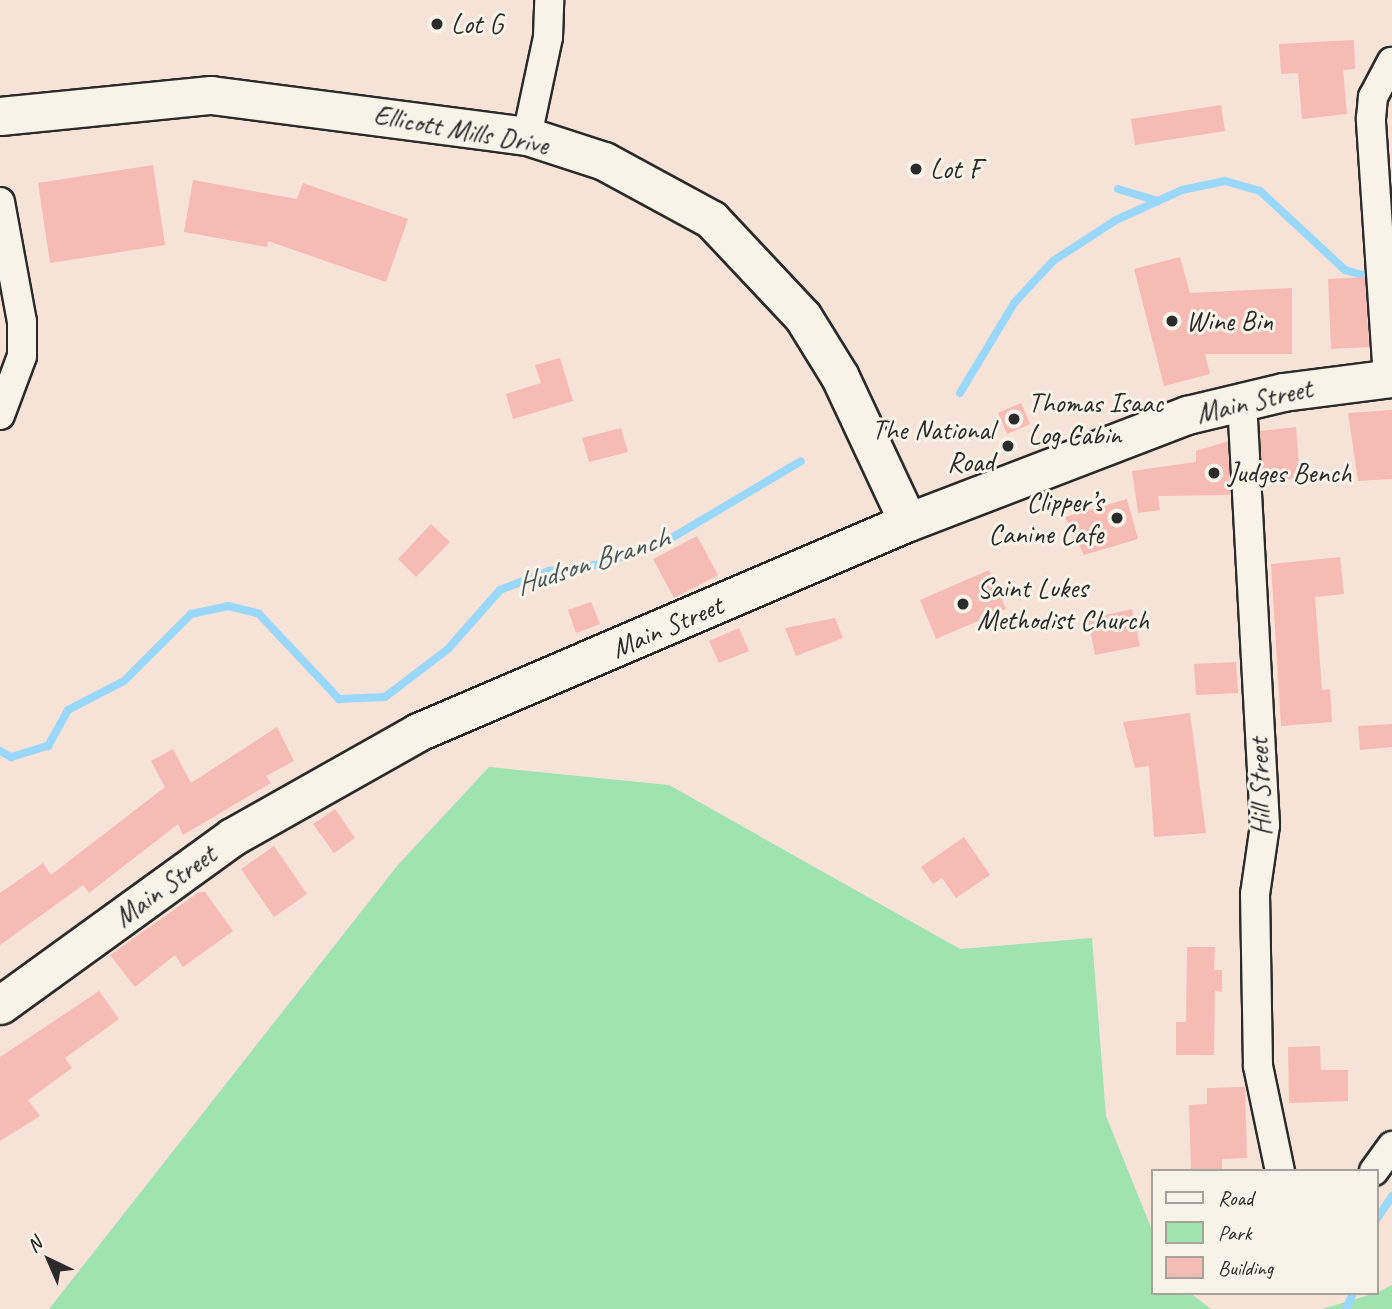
<!DOCTYPE html>
<html>
<head>
<meta charset="utf-8">
<style>
	body { margin:0 }
	#map { position:relative; width:1392px; height:1309px; overflow:hidden; background:#f7e2d8; font-family:Caveat,sans-serif }
	div>[style] { position:absolute }
	[style*='--x'] { left:calc(var(--x)*1px); top:calc(var(--y)*1px); width:calc(var(--w)*1px); rotate:calc(var(--a)*1deg) }
	.green>* { inset:0; background:#9fe3ae }
	.stream>* { height:8px; margin:-4px; padding:0 4px; transform-origin:4px; border-radius:4px; background:#9ad8fb }
	.building>* { inset:0; background:#f6bbb2 }
	.roads { filter:drop-shadow(2px 0 #2b2b2b) drop-shadow(-2px 0 #2b2b2b) drop-shadow(0 2px #2b2b2b) drop-shadow(0 -2px #2b2b2b) }
	.minor>* { height:28px; margin:-14px; padding:0 14px; transform-origin:14px; border-radius:14px; background:#f7f3e8 }
	.major>* { height:37px; margin:-18.5px; padding:0 18.5px; transform-origin:18.5px; border-radius:18.5px; background:#f7f3e8 }
	.dots>* { width:19px; height:19px; translate:-50% -50%; box-sizing:border-box; border:4px solid #f7f3e8; border-radius:50% }
	span { translate:-50% -50%; white-space:nowrap; text-align:center; line-height:1.15; -webkit-text-stroke:6px #f7f3e8; paint-order:stroke }
	.poi-label { font-size:28px; color:#2b2b2b }
	.left { translate:0 -50%; text-align:left }
	.right { translate:-100% -50%; text-align:right }
	.street-label { font-size:28px; color:#2b2b2b }
	.water-label { font-size:30px; color:#47565f; font-style:italic }
	.legend { position:absolute; left:1151px; top:1169px; width:228px; height:126px; box-sizing:border-box; background:#f7f3e8; border:2px solid #a5a39c; margin:0; padding:9px 12px; list-style:none; font-size:21px; color:#2b2b2b }
	.legend li { display:flex; align-items:center; gap:14px; height:35px }
	.legend b { width:35px; border:2px solid #a5a39c }
	.north { position:absolute; left:14px; top:1225px; width:70px; height:70px; -webkit-text-stroke:5px #f7f3e8; paint-order:stroke; rotate:316deg; font-size:19px; font-weight:700; line-height:28px; text-align:center; color:#2b2b2b }
	.north::after { content:''; display:block; margin:auto; width:24px; height:32px; background:#2b2b2b; clip-path:polygon(50% 0,100% 100%,50% 72%,0 100%) }
</style>
</head>
<body>
<div id="map">
	<div class="green">
		<div style="clip-path:polygon(489px 767px,669px 785px,960px 949px,1092px 938px,1106px 1116px,1152px 1230px,1152px 1293px,1190px 1293px,1211px 1309px,49px 1309px,397px 866px)"></div>
		<div style="clip-path:polygon(1392px 1285px,1392px 1309px,1322px 1309px,1376px 1293px)"></div>
	</div>
	<div class="stream">
		<div style="--x:1118;--y:189;--w:42;--a:16.7"></div>
		<div style="--x:960;--y:393;--w:106;--a:-58.9"></div>
		<div style="--x:1015;--y:302;--w:56;--a:-47.2"></div>
		<div style="--x:1053;--y:261;--w:75;--a:-33.1"></div>
		<div style="--x:1116;--y:220;--w:72;--a:-24.4"></div>
		<div style="--x:1182;--y:190;--w:44;--a:-11.8"></div>
		<div style="--x:1225;--y:181;--w:36;--a:16"></div>
		<div style="--x:1260;--y:191;--w:116;--a:42.9"></div>
		<div style="--x:1345;--y:270;--w:32;--a:16"></div>
		<div style="--x:0;--y:751;--w:13;--a:29"></div>
		<div style="--x:11;--y:757;--w:39;--a:-17"></div>
		<div style="--x:48;--y:746;--w:41;--a:-60.9"></div>
		<div style="--x:68;--y:710;--w:63;--a:-27.4"></div>
		<div style="--x:124;--y:681;--w:95;--a:-45"></div>
		<div style="--x:191;--y:614;--w:38;--a:-12"></div>
		<div style="--x:228;--y:606;--w:32;--a:14"></div>
		<div style="--x:259;--y:614;--w:117;--a:46.7"></div>
		<div style="--x:339;--y:699;--w:46;--a:-2.5"></div>
		<div style="--x:385;--y:697;--w:79;--a:-37.3"></div>
		<div style="--x:448;--y:649;--w:79;--a:-48.6"></div>
		<div style="--x:500;--y:590;--w:53;--a:-21.2"></div>
		<div style="--x:549;--y:571;--w:47;--a:-7.3"></div>
		<div style="--x:596;--y:565;--w:65;--a:-17"></div>
		<div style="--x:658;--y:546;--w:166;--a:-30.7"></div>
		<div style="--x:1376;--y:1220;--w:29;--a:-56"></div>
		<div style="--x:1346;--y:1309;--w:17;--a:-66"></div>
	</div>
	<div class="building">
		<div style="clip-path:polygon(1354px 40px,1355px 69px,1343px 70px,1347px 114px,1302px 119px,1298px 73px,1281px 74px,1279px 44px)"></div>
		<div style="clip-path:polygon(1221px 105px,1225px 131px,1135px 145px,1131px 119px)"></div>
		<div style="clip-path:polygon(153px 165px,165px 245px,50px 263px,38px 183px)"></div>
		<div style="clip-path:polygon(193px 180px,297px 199px,303px 183px,408px 219px,386px 282px,268px 241px,267px 247px,184px 232px)"></div>
		<div style="clip-path:polygon(1180px 257px,1190px 293px,1292px 288px,1292px 354px,1205px 354px,1210px 374px,1164px 386px,1134px 269px)"></div>
		<div style="clip-path:polygon(1365px 277px,1369px 347px,1331px 349px,1328px 279px)"></div>
		<div style="clip-path:polygon(560px 358px,573px 401px,513px 419px,506px 394px,541px 383px,535px 365px)"></div>
		<div style="clip-path:polygon(1021px 403px,1030px 424px,1007px 434px,998px 413px)"></div>
		<div style="clip-path:polygon(1392px 410px,1392px 479px,1358px 481px,1348px 413px)"></div>
		<div style="clip-path:polygon(1296px 427px,1300px 478px,1263px 482px,1260px 431px)"></div>
		<div style="clip-path:polygon(621px 428px,628px 452px,589px 462px,582px 438px)"></div>
		<div style="clip-path:polygon(1228px 441px,1230px 495px,1158px 496px,1160px 510px,1138px 513px,1132px 471px,1196px 462px,1196px 451px)"></div>
		<div style="clip-path:polygon(1127px 499px,1138px 539px,1084px 555px,1065px 517px)"></div>
		<div style="clip-path:polygon(431px 524px,450px 542px,416px 577px,398px 559px)"></div>
		<div style="clip-path:polygon(697px 536px,718px 575px,674px 598px,653px 559px)"></div>
		<div style="clip-path:polygon(1340px 557px,1344px 594px,1315px 597px,1322px 690px,1330px 689px,1332px 722px,1281px 726px,1271px 564px)"></div>
		<div style="clip-path:polygon(989px 570px,1006px 609px,936px 639px,920px 600px)"></div>
		<div style="clip-path:polygon(591px 602px,600px 624px,576px 633px,568px 610px)"></div>
		<div style="clip-path:polygon(1132px 609px,1140px 646px,1095px 655px,1088px 619px)"></div>
		<div style="clip-path:polygon(835px 618px,843px 638px,796px 656px,785px 628px)"></div>
		<div style="clip-path:polygon(739px 628px,749px 651px,719px 663px,709px 641px)"></div>
		<div style="clip-path:polygon(1236px 662px,1238px 693px,1196px 695px,1194px 664px)"></div>
		<div style="clip-path:polygon(1190px 713px,1206px 833px,1154px 837px,1149px 766px,1135px 768px,1123px 722px)"></div>
		<div style="clip-path:polygon(1392px 724px,1392px 747px,1360px 750px,1358px 726px)"></div>
		<div style="clip-path:polygon(277px 727px,294px 761px,266px 776px,271px 783px,183px 835px,178px 824px,89px 893px,83px 885px,0 945px,0 893px,43px 863px,51px 875px,165px 787px,151px 761px,173px 749px,191px 783px)"></div>
		<div style="clip-path:polygon(335px 809px,355px 838px,334px 853px,313px 824px)"></div>
		<div style="clip-path:polygon(964px 837px,990px 875px,956px 898px,942px 878px,933px 884px,921px 867px)"></div>
		<div style="clip-path:polygon(274px 846px,307px 894px,274px 917px,241px 869px)"></div>
		<div style="clip-path:polygon(199px 892px,205px 892px,233px 931px,183px 967px,175px 955px,135px 987px,110px 955px)"></div>
		<div style="clip-path:polygon(1187px 947px,1215px 947px,1214px 970px,1222px 970px,1222px 992px,1215px 991px,1214px 1055px,1176px 1055px,1176px 1022px,1186px 1022px)"></div>
		<div style="clip-path:polygon(99px 991px,119px 1019px,65px 1058px,72px 1068px,28px 1100px,40px 1116px,0 1141px,0 1057px)"></div>
		<div style="clip-path:polygon(1320px 1046px,1321px 1070px,1348px 1070px,1348px 1101px,1289px 1103px,1288px 1047px)"></div>
		<div style="clip-path:polygon(1245px 1087px,1247px 1158px,1222px 1159px,1222px 1171px,1191px 1171px,1189px 1105px,1207px 1104px,1207px 1088px)"></div>
	</div>
	<div class="roads">
		<div class="minor">
			<div style="--x:527;--y:136;--w:101;--a:-78"></div>
			<div style="--x:548;--y:37;--w:37;--a:-88"></div>
			<div style="--x:0;--y:202;--w:122;--a:79.6"></div>
			<div style="--x:22;--y:322;--w:34;--a:90"></div>
			<div style="--x:22;--y:356;--w:63;--a:110.4"></div>
			<div style="--x:1388;--y:378;--w:260;--a:-93.8"></div>
			<div style="--x:1371;--y:119;--w:22;--a:-85"></div>
			<div style="--x:1373;--y:97;--w:40;--a:-62"></div>
			<div style="--x:1242;--y:401;--w:425;--a:86.9"></div>
			<div style="--x:1265;--y:825;--w:70;--a:98.2"></div>
			<div style="--x:1255;--y:894;--w:172;--a:89"></div>
			<div style="--x:1258;--y:1066;--w:107;--a:78.2"></div>
			<div style="--x:1374;--y:1171;--w:31;--a:-54"></div>
		</div>
		<div class="major">
			<div style="--x:0;--y:116;--w:212;--a:-5.7"></div>
			<div style="--x:211;--y:95;--w:319;--a:7.4"></div>
			<div style="--x:527;--y:136;--w:81;--a:18"></div>
			<div style="--x:604;--y:161;--w:122;--a:28.5"></div>
			<div style="--x:711;--y:219;--w:134;--a:46.8"></div>
			<div style="--x:803;--y:317;--w:70;--a:58.3"></div>
			<div style="--x:840;--y:377;--w:160;--a:64.9"></div>
			<div style="--x:0;--y:1005;--w:286;--a:-35.9"></div>
			<div style="--x:232;--y:837;--w:214;--a:-29.4"></div>
			<div style="--x:418;--y:732;--w:533;--a:-23.2"></div>
			<div style="--x:908;--y:522;--w:299;--a:-21"></div>
			<div style="--x:1187;--y:415;--w:99;--a:-13.5"></div>
			<div style="--x:1283;--y:392;--w:110;--a:-7.3"></div>
		</div>
	</div>
	<div class="dots">
		<div style="left:437px;top:24px;background:#2b2b2b"></div>
		<div style="left:916px;top:169px;background:#2b2b2b"></div>
		<div style="left:1172px;top:321px;background:#2b2b2b"></div>
		<div style="left:1014px;top:419px;background:#2b2b2b"></div>
		<div style="left:1008px;top:446px;background:#2b2b2b"></div>
		<div style="left:1214px;top:473px;background:#2b2b2b"></div>
		<div style="left:1117px;top:518px;background:#2b2b2b"></div>
		<div style="left:963px;top:604px;background:#2b2b2b"></div>
	</div>
	<div class="poi-label">
		<span class="left" style="left:451px;top:24px">Lot G</span>
		<span class="left" style="left:930px;top:169px">Lot F</span>
		<span class="left" style="left:1186px;top:321px">Wine Bin</span>
		<span class="left" style="left:1028px;top:419px">Thomas Isaac<br>Log Cabin</span>
		<span class="right" style="left:994px;top:446px">The National<br>Road</span>
		<span class="left" style="left:1228px;top:473px">Judges Bench</span>
		<span class="right" style="left:1103px;top:518px">Clipper’s<br>Canine Cafe</span>
		<span class="left" style="left:977px;top:604px">Saint Lukes<br>Methodist Church</span>
	</div>
	<div class="street-label">
		<span style="left:461px;top:130px;rotate:10deg">Ellicott Mills Drive</span>
		<span style="left:1254px;top:401px;rotate:-13deg">Main Street</span>
		<span style="left:667px;top:627px;rotate:-23deg">Main Street</span>
		<span style="left:1260px;top:787px;rotate:-92deg">Hill Street</span>
		<span style="left:165px;top:886px;rotate:-36deg">Main Street</span>
	</div>
	<div class="water-label">
		<span style="left:592px;top:561px;rotate:-18deg">Hudson Branch</span>
	</div>
	<ul class="legend">
	<li><b style="height:9px;background:#f7f3e8"></b>Road</li>
	<li><b style="height:19px;background:#9fe3ae"></b>Park</li>
	<li><b style="height:19px;background:#f6bbb2"></b>Building</li>
	</ul>
	<div class="north">N</div>
</div>
</body>
</html>
